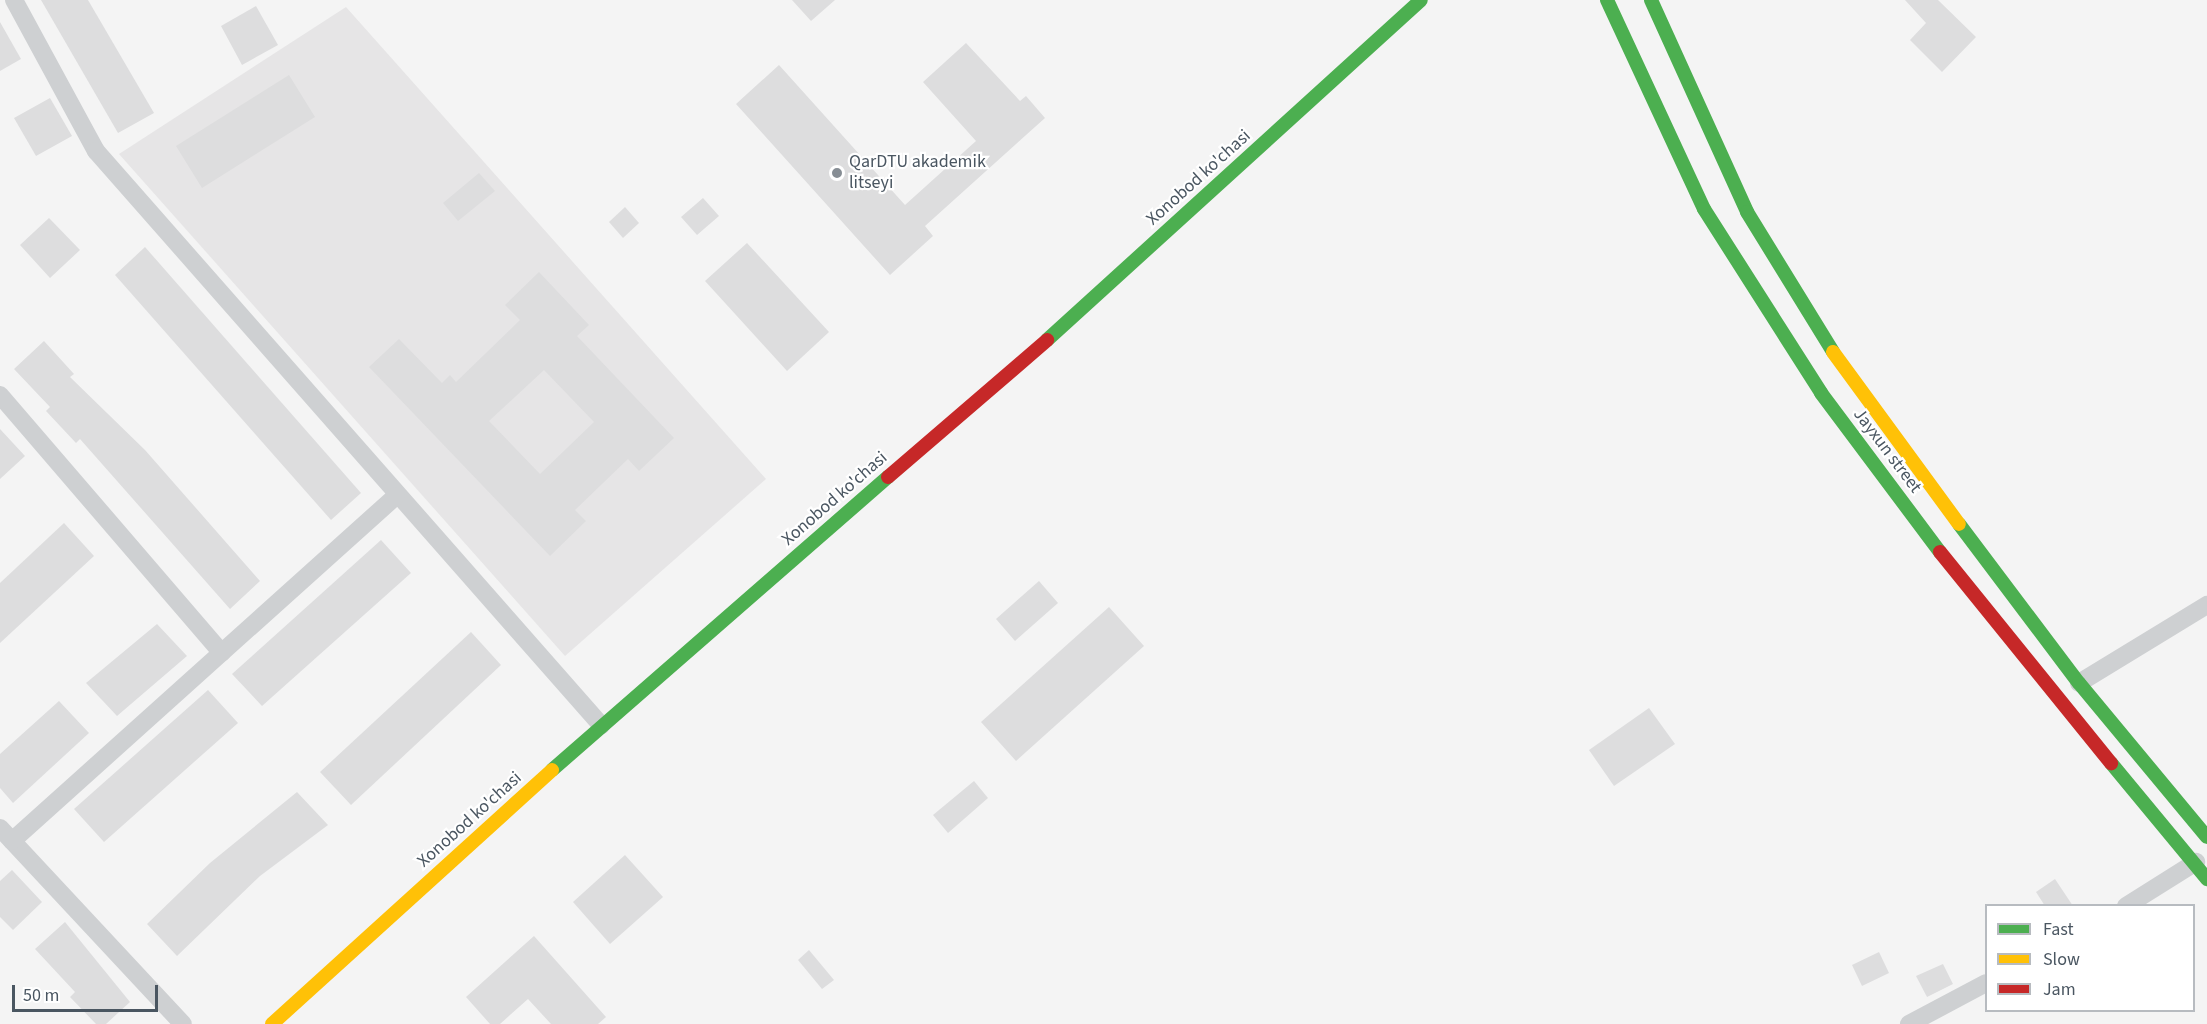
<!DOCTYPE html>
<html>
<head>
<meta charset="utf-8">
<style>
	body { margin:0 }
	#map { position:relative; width:2207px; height:1024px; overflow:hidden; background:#f4f4f4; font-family:"Source Sans 3",sans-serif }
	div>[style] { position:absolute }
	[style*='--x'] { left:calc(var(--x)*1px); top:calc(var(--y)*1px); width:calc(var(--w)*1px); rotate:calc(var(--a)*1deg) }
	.education>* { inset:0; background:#e6e5e6 }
	.building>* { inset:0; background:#ddddde }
	.street>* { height:18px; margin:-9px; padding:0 9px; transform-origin:9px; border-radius:9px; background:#ced0d2 }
	.fast>* { height:14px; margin:-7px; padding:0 7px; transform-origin:7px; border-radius:7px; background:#4caf50 }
	.slow>* { height:14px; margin:-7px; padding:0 7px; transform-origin:7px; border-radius:7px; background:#ffc107 }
	.jam>* { height:14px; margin:-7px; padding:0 7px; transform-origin:7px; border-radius:7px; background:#c62828 }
	.dots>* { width:16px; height:16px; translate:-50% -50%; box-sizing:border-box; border:3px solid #fff; border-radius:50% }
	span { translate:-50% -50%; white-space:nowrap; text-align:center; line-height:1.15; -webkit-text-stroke:4.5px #fff; paint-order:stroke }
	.poi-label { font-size:18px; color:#4a5661 }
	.left { translate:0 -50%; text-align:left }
	.street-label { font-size:18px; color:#4a5661 }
	.legend { position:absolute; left:1985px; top:904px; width:210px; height:108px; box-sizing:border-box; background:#fff; border:2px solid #b7bbc0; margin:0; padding:8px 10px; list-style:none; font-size:18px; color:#4a5661 }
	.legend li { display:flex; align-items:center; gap:12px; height:30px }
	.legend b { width:30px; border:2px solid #b7bbc0 }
	.scale { position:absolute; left:12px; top:985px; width:146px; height:27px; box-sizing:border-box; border:3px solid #4a5661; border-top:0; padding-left:8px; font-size:18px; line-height:21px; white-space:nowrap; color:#4a5661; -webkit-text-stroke:4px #fff; paint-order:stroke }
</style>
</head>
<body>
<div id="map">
	<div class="education">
		<div style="clip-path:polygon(346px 7px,766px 479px,565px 656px,119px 154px)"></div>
	</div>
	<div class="building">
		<div style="clip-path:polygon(41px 0,88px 0,154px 113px,118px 133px)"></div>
		<div style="clip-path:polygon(792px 0,835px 0,811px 21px)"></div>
		<div style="clip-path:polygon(1905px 0,1938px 0,1976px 37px,1942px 72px,1910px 40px,1926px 23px)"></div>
		<div style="clip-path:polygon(256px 6px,278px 45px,242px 65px,221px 26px)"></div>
		<div style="clip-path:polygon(0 22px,21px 59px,0 71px)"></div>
		<div style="clip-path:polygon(966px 43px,1020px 101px,1026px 96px,1045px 118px,925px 226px,933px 236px,890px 275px,736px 104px,779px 65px,905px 205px,976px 141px,923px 82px)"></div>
		<div style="clip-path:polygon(289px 75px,315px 117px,202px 188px,176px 146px)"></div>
		<div style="clip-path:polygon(50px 98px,72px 136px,36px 156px,14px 118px)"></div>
		<div style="clip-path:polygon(479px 173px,495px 191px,458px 221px,443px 203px)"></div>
		<div style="clip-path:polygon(703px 198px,719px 216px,697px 235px,681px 217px)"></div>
		<div style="clip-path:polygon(625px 207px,639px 223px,623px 238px,609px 222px)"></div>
		<div style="clip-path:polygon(49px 218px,80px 250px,50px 278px,20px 245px)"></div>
		<div style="clip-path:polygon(747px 243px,829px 332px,787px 371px,705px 281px)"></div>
		<div style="clip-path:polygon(145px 247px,361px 493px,331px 520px,115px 275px)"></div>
		<div style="clip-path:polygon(evenodd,539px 272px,589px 325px,577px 336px,674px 438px,639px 471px,628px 459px,575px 510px,586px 521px,550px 556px,369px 367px,399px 339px,442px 383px,450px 375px,456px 382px,520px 320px,505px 305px,539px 272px,544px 370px,594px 422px,540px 474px,489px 421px,544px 370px)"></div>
		<div style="clip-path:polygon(44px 341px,74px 374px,70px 377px,145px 450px,260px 581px,230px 609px,80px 439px,76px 443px,46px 411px,50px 407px,14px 369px)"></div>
		<div style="clip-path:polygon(0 429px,25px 456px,0 479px)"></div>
		<div style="clip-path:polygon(64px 523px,94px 556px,0 643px,0 583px)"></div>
		<div style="clip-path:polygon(381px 540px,411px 573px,262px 706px,232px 674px)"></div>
		<div style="clip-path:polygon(1039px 581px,1058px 603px,1015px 641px,996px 619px)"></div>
		<div style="clip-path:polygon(1109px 607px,1144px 646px,1016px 761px,981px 722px)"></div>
		<div style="clip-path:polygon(157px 624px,187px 656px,117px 716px,86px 683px)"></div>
		<div style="clip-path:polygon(471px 632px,501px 665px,351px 805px,320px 772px)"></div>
		<div style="clip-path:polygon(208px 690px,238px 723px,104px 842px,74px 809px)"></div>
		<div style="clip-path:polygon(59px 701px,89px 733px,13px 803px,0 788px,0 754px)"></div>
		<div style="clip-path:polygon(1649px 708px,1675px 744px,1614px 786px,1589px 750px)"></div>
		<div style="clip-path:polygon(974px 781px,988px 798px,948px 833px,933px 815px)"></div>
		<div style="clip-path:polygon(297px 792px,328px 825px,260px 876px,177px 956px,147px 924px,210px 863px)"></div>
		<div style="clip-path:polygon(625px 855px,663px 897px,610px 944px,573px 902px)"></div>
		<div style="clip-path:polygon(12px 870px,42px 902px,13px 930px,0 917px,0 881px)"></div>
		<div style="clip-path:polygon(2055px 879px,2073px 906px,2045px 906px,2036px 892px)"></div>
		<div style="clip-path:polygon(65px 922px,130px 1002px,106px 1024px,96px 1024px,70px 997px,75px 992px,35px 949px)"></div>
		<div style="clip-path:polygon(534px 936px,606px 1017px,598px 1024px,551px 1024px,528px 999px,500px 1024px,490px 1024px,466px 997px)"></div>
		<div style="clip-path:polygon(809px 950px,834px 980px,822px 989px,798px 960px)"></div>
		<div style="clip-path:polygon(1879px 952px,1889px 973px,1862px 986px,1852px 965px)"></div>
		<div style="clip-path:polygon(1943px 964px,1953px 984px,1927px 997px,1916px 976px)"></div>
	</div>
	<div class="street">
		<div style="--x:14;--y:0;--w:172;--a:61.5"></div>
		<div style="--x:96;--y:151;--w:765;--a:48.66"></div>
		<div style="--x:0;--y:395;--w:340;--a:49.3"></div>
		<div style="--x:2079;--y:683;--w:150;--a:-31.4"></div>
		<div style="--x:0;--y:828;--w:268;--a:47"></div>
		<div style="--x:12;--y:841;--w:516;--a:-41.94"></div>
		<div style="--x:2126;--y:906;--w:83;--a:-32.2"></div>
		<div style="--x:1909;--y:1024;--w:87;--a:-28"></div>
	</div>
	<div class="fast">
		<div style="--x:1607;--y:0;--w:230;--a:65.1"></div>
		<div style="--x:1704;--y:209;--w:218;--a:57.5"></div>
		<div style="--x:1821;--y:393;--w:199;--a:53.2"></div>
		<div style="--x:1651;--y:0;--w:233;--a:65.6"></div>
		<div style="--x:1747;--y:212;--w:164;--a:58.4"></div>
		<div style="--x:1047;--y:340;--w:505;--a:-42.27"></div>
		<div style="--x:1959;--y:524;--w:199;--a:53"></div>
		<div style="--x:2079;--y:683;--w:200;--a:50.3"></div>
		<div style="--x:2111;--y:763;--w:151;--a:50.4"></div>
		<div style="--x:552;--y:770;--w:446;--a:-41.1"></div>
	</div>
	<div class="slow">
		<div style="--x:1833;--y:352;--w:213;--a:53.8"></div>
		<div style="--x:272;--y:1024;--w:378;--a:-42.2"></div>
	</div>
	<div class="jam">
		<div style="--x:888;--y:477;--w:210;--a:-40.7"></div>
		<div style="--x:1940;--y:552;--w:272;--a:51"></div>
	</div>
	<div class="dots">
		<div style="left:837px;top:173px;background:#868d94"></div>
	</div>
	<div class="poi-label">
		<span class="left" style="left:849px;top:173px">QarDTU akademik<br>litseyi</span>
	</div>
	<div class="street-label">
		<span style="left:1199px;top:178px;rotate:-42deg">Xonobod ko'chasi</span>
		<span style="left:1887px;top:451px;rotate:53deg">Jayxun street</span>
		<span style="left:835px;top:499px;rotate:-41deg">Xonobod ko'chasi</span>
		<span style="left:470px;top:820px;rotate:-42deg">Xonobod ko'chasi</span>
	</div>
	<ul class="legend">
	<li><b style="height:8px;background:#4caf50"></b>Fast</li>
	<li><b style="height:8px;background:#ffc107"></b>Slow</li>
	<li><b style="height:8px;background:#c62828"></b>Jam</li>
	</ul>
	<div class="scale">50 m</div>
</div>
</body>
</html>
